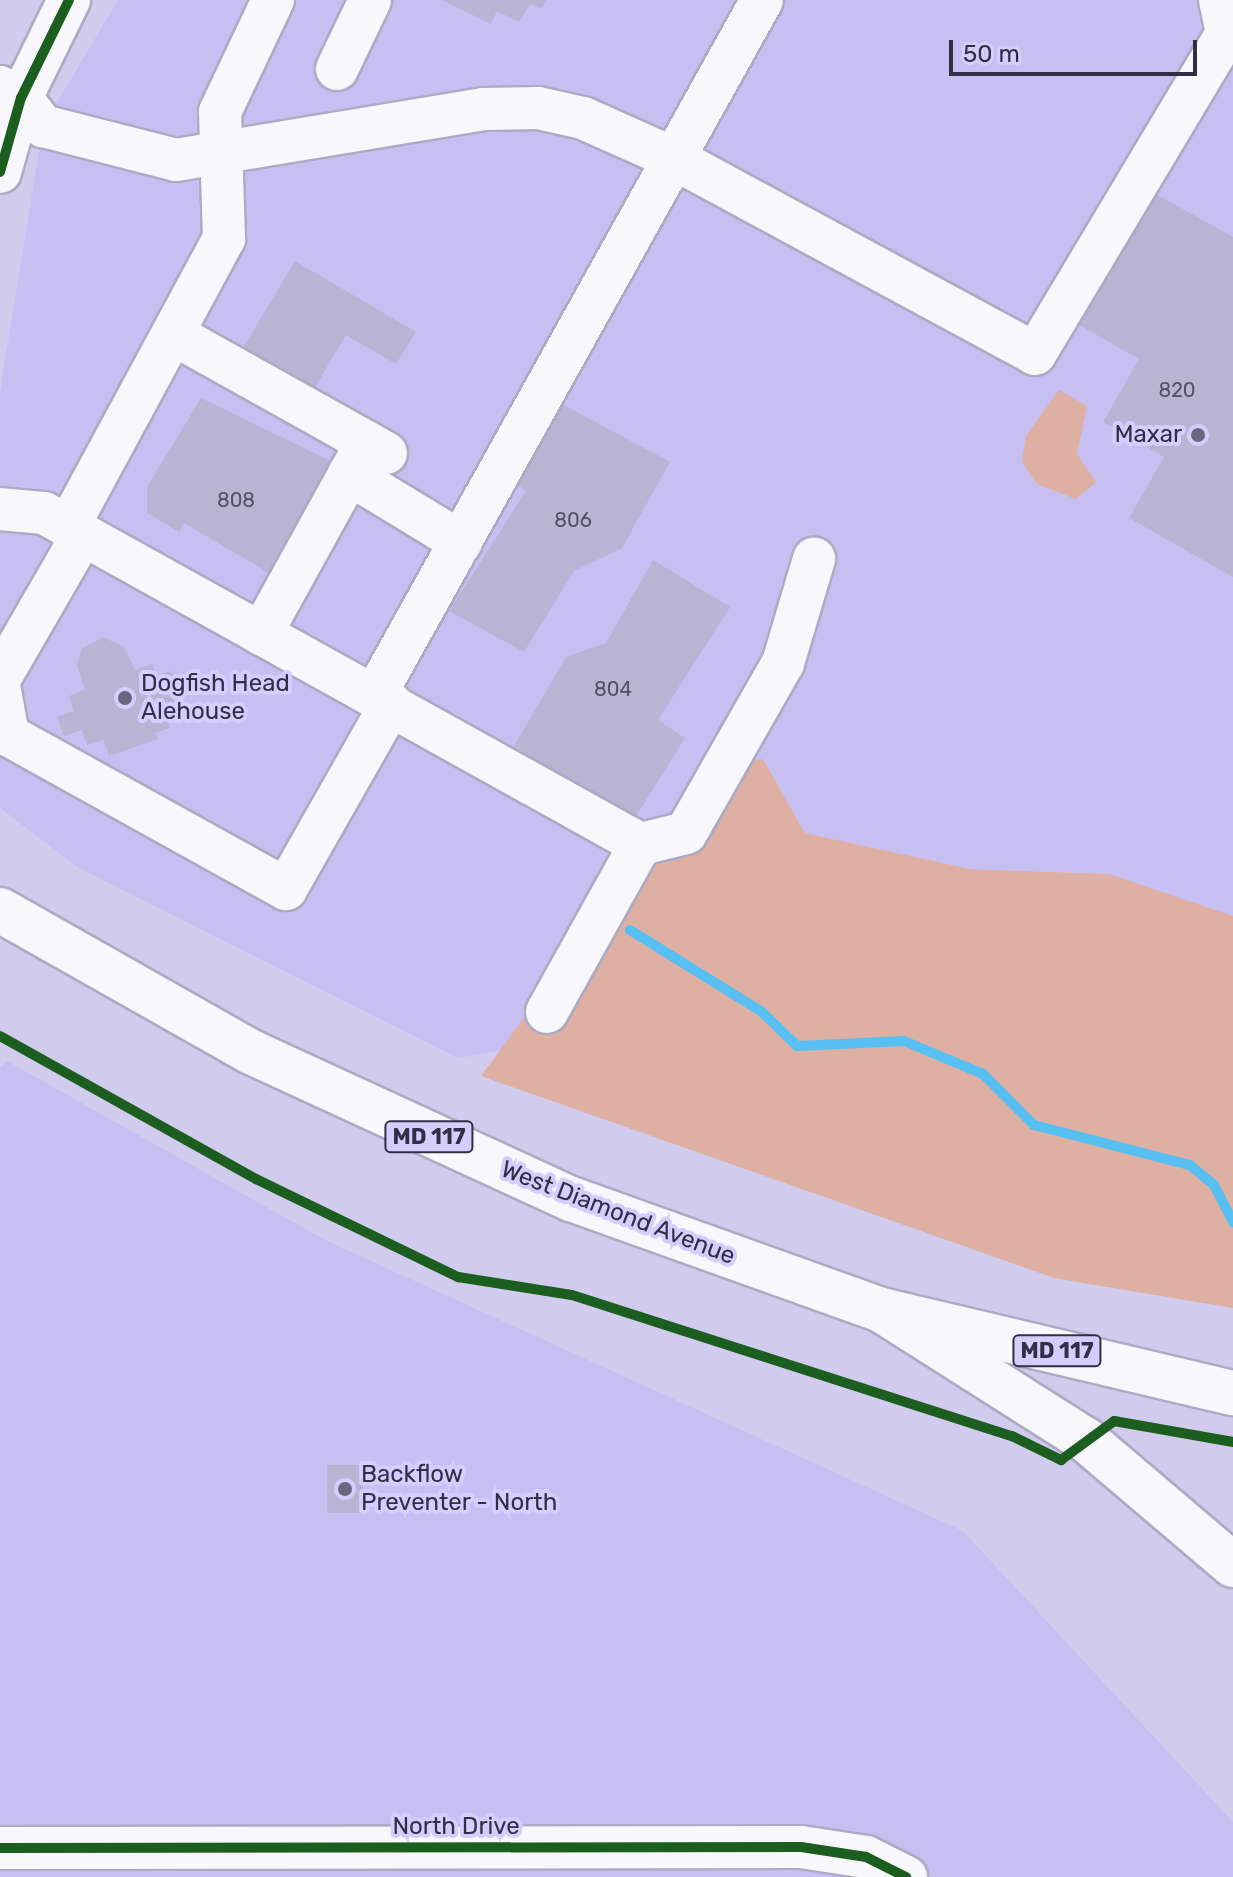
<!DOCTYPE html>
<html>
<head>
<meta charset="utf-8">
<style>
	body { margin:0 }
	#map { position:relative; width:1233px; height:1877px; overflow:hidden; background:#d1cced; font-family:Rubik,sans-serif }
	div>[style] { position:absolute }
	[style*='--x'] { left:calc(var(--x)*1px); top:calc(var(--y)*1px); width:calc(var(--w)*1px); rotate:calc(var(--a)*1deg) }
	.built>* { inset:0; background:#c7bff2 }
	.green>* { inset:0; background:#deafa3 }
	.stream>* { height:10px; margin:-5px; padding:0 5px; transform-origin:5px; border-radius:5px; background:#58bff2 }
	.building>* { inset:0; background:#b9b3d4 }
	.roads { filter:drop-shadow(2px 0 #aeaac4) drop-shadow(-2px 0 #aeaac4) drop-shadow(0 2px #aeaac4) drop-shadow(0 -2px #aeaac4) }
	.minor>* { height:42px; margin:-21px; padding:0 21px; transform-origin:21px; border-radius:21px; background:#f8f7fc }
	.major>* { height:44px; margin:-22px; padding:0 22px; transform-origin:22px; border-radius:22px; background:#f8f7fc }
	.highway>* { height:44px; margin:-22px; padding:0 22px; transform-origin:22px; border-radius:22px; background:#f8f7fc }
	.cycleway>* { height:10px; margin:-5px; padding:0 5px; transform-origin:5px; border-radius:5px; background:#1b5e20 }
	.dots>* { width:22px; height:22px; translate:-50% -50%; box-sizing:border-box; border:4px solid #d4cdfe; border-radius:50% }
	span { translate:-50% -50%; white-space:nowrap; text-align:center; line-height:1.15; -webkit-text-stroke:8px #d4cdfe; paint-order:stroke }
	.number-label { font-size:20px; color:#544f6a }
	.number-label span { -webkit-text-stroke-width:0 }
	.shield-label span { padding:2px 6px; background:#d4cdfe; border:2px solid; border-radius:6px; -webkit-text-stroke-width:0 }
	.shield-label { font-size:22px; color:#322e46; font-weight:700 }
	.poi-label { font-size:24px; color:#322e46 }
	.right { translate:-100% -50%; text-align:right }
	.left { translate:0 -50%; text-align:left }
	.street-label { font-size:24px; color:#322e46 }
	.scale { position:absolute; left:949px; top:40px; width:248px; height:36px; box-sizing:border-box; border:4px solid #322e46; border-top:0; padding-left:10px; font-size:24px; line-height:28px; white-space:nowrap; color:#322e46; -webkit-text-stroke:6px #d4cdfe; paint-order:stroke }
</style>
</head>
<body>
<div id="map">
	<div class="built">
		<div style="clip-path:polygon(118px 0,1233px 0,1233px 923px,1109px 874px,970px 869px,805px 833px,763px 759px,553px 1042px,458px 1058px,79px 868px,0 808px,0 392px,43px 126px)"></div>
		<div style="clip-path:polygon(7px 1061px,325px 1240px,963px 1531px,1233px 1822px,1233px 1877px,0 1877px,0 1068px)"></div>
	</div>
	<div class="green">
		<div style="clip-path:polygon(1059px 390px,1087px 406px,1077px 454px,1096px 482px,1076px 499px,1037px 484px,1022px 462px,1026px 436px)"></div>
		<div style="clip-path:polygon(763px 759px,805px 833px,970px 869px,1109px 874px,1233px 916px,1233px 1308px,1054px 1278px,481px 1076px,711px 766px)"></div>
	</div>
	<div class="stream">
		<div style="--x:630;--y:930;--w:155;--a:31.8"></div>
		<div style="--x:762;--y:1012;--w:49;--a:44.2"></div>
		<div style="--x:797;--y:1046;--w:107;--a:-2.7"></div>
		<div style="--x:904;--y:1041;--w:86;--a:22.7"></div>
		<div style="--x:983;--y:1074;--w:72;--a:45"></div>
		<div style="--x:1034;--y:1125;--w:161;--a:14.4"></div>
		<div style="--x:1190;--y:1165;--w:31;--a:40"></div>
		<div style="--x:1214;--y:1185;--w:42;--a:62.8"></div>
	</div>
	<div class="building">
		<div style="clip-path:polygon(442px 0,546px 0,542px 8px,530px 4px,519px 22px,497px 11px,491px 24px)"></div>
		<div style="clip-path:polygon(1154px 193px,1233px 237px,1233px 577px,1129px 518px,1164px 457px,1103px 422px,1139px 359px,1079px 325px)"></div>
		<div style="clip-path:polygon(295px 261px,416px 332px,396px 364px,346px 335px,308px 399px,237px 358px)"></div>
		<div style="clip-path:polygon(545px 395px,670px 462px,622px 548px,574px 571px,524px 652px,449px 611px,526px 491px,499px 474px)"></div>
		<div style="clip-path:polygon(201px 398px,343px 467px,281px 580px,184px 523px,179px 532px,147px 513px,147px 487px)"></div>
		<div style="clip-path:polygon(653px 560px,730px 607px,658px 720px,685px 738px,635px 818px,514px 746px,566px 657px,606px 643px)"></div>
		<div style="clip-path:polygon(103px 637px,124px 647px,135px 670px,152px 664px,156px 676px,171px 671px,182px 700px,181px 713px,167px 719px,170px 728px,155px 733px,158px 739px,109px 756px,103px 740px,87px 745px,82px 730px,64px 736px,57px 717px,74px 711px,69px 696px,85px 690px,77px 665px,82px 649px)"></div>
		<div style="clip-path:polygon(327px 1465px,363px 1465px,363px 1513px,327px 1513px)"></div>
	</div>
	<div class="roads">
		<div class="minor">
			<div style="--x:337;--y:69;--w:76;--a:-64.4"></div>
			<div style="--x:0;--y:87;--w:24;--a:28"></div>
			<div style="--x:21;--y:98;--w:36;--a:52"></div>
			<div style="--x:43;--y:126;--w:137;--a:14.3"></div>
			<div style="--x:176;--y:160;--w:312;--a:-9.4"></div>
			<div style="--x:484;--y:109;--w:54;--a:-1.1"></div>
			<div style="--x:538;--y:108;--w:46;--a:12.5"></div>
			<div style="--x:583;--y:118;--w:101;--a:24"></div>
			<div style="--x:675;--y:159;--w:409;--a:28.4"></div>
			<div style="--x:1035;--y:354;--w:374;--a:-59.1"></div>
			<div style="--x:1227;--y:33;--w:34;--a:-102"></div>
			<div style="--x:0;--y:172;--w:77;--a:-74.2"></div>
			<div style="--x:21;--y:98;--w:109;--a:-63.9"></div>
			<div style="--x:173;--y:334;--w:244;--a:29.2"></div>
			<div style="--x:349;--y:474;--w:131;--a:31.3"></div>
			<div style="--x:0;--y:509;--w:44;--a:5.2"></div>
			<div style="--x:44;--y:513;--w:671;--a:29.05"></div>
			<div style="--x:631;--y:839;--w:14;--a:69"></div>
			<div style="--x:636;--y:852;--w:183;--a:119.1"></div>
			<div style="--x:68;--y:527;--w:328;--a:-61.6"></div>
			<div style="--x:224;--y:239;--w:127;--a:-91.8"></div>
			<div style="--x:220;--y:112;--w:124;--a:-64.7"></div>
			<div style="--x:261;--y:634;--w:219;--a:-61.1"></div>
			<div style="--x:0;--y:678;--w:164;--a:-60"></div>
			<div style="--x:0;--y:691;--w:45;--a:79.7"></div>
			<div style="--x:8;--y:735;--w:318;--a:29"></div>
			<div style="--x:286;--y:889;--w:213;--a:-60.4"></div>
			<div style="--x:375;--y:695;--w:795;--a:-60.89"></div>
			<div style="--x:637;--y:845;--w:50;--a:-13.8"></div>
			<div style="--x:686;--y:833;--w:196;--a:-60.3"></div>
			<div style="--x:783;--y:663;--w:109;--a:-73.4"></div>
			<div style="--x:0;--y:1848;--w:801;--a:-0.07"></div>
			<div style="--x:801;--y:1847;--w:66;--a:8.7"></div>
			<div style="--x:866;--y:1857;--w:45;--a:26.6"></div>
		</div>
		<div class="major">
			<div style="--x:0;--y:910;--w:288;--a:29.5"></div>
			<div style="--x:251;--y:1052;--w:352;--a:24.7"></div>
			<div style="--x:571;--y:1199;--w:329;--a:19.7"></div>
			<div style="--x:881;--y:1310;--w:362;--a:13.3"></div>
		</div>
		<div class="highway">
			<div style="--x:881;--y:1310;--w:243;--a:32.4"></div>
			<div style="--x:1086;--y:1440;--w:193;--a:40.4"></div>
		</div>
	</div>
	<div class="cycleway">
		<div style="--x:0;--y:172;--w:77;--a:-74.2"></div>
		<div style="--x:21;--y:98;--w:109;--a:-63.9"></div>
		<div style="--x:0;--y:1036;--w:293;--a:29.2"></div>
		<div style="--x:256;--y:1179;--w:225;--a:25.9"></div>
		<div style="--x:458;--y:1277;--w:115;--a:9"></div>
		<div style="--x:572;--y:1295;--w:462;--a:17.8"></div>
		<div style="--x:1012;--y:1436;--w:55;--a:26.1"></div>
		<div style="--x:1061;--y:1460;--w:66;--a:-36.3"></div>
		<div style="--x:1114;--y:1421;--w:121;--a:10"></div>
		<div style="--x:0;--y:1848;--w:801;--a:-0.07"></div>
		<div style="--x:801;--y:1847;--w:66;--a:8.7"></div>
		<div style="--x:866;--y:1857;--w:45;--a:26.6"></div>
	</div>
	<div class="dots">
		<div style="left:1198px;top:435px;background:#6a6580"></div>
		<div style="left:125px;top:698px;background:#6a6580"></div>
		<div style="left:345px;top:1489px;background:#6a6580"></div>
	</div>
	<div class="number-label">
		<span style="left:1177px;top:390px">820</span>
		<span style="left:236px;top:500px">808</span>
		<span style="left:573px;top:520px">806</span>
		<span style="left:613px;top:689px">804</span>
	</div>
	<div class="shield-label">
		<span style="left:429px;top:1137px">MD 117</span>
		<span style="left:1057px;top:1351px">MD 117</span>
	</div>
	<div class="poi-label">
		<span class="right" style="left:1182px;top:435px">Maxar</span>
		<span class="left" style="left:141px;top:698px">Dogfish Head<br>Alehouse</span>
		<span class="left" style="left:361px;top:1489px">Backflow<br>Preventer - North</span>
	</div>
	<div class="street-label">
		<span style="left:618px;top:1213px;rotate:21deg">West Diamond Avenue</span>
		<span style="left:456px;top:1827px">North Drive</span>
	</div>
	<div class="scale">50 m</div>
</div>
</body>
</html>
